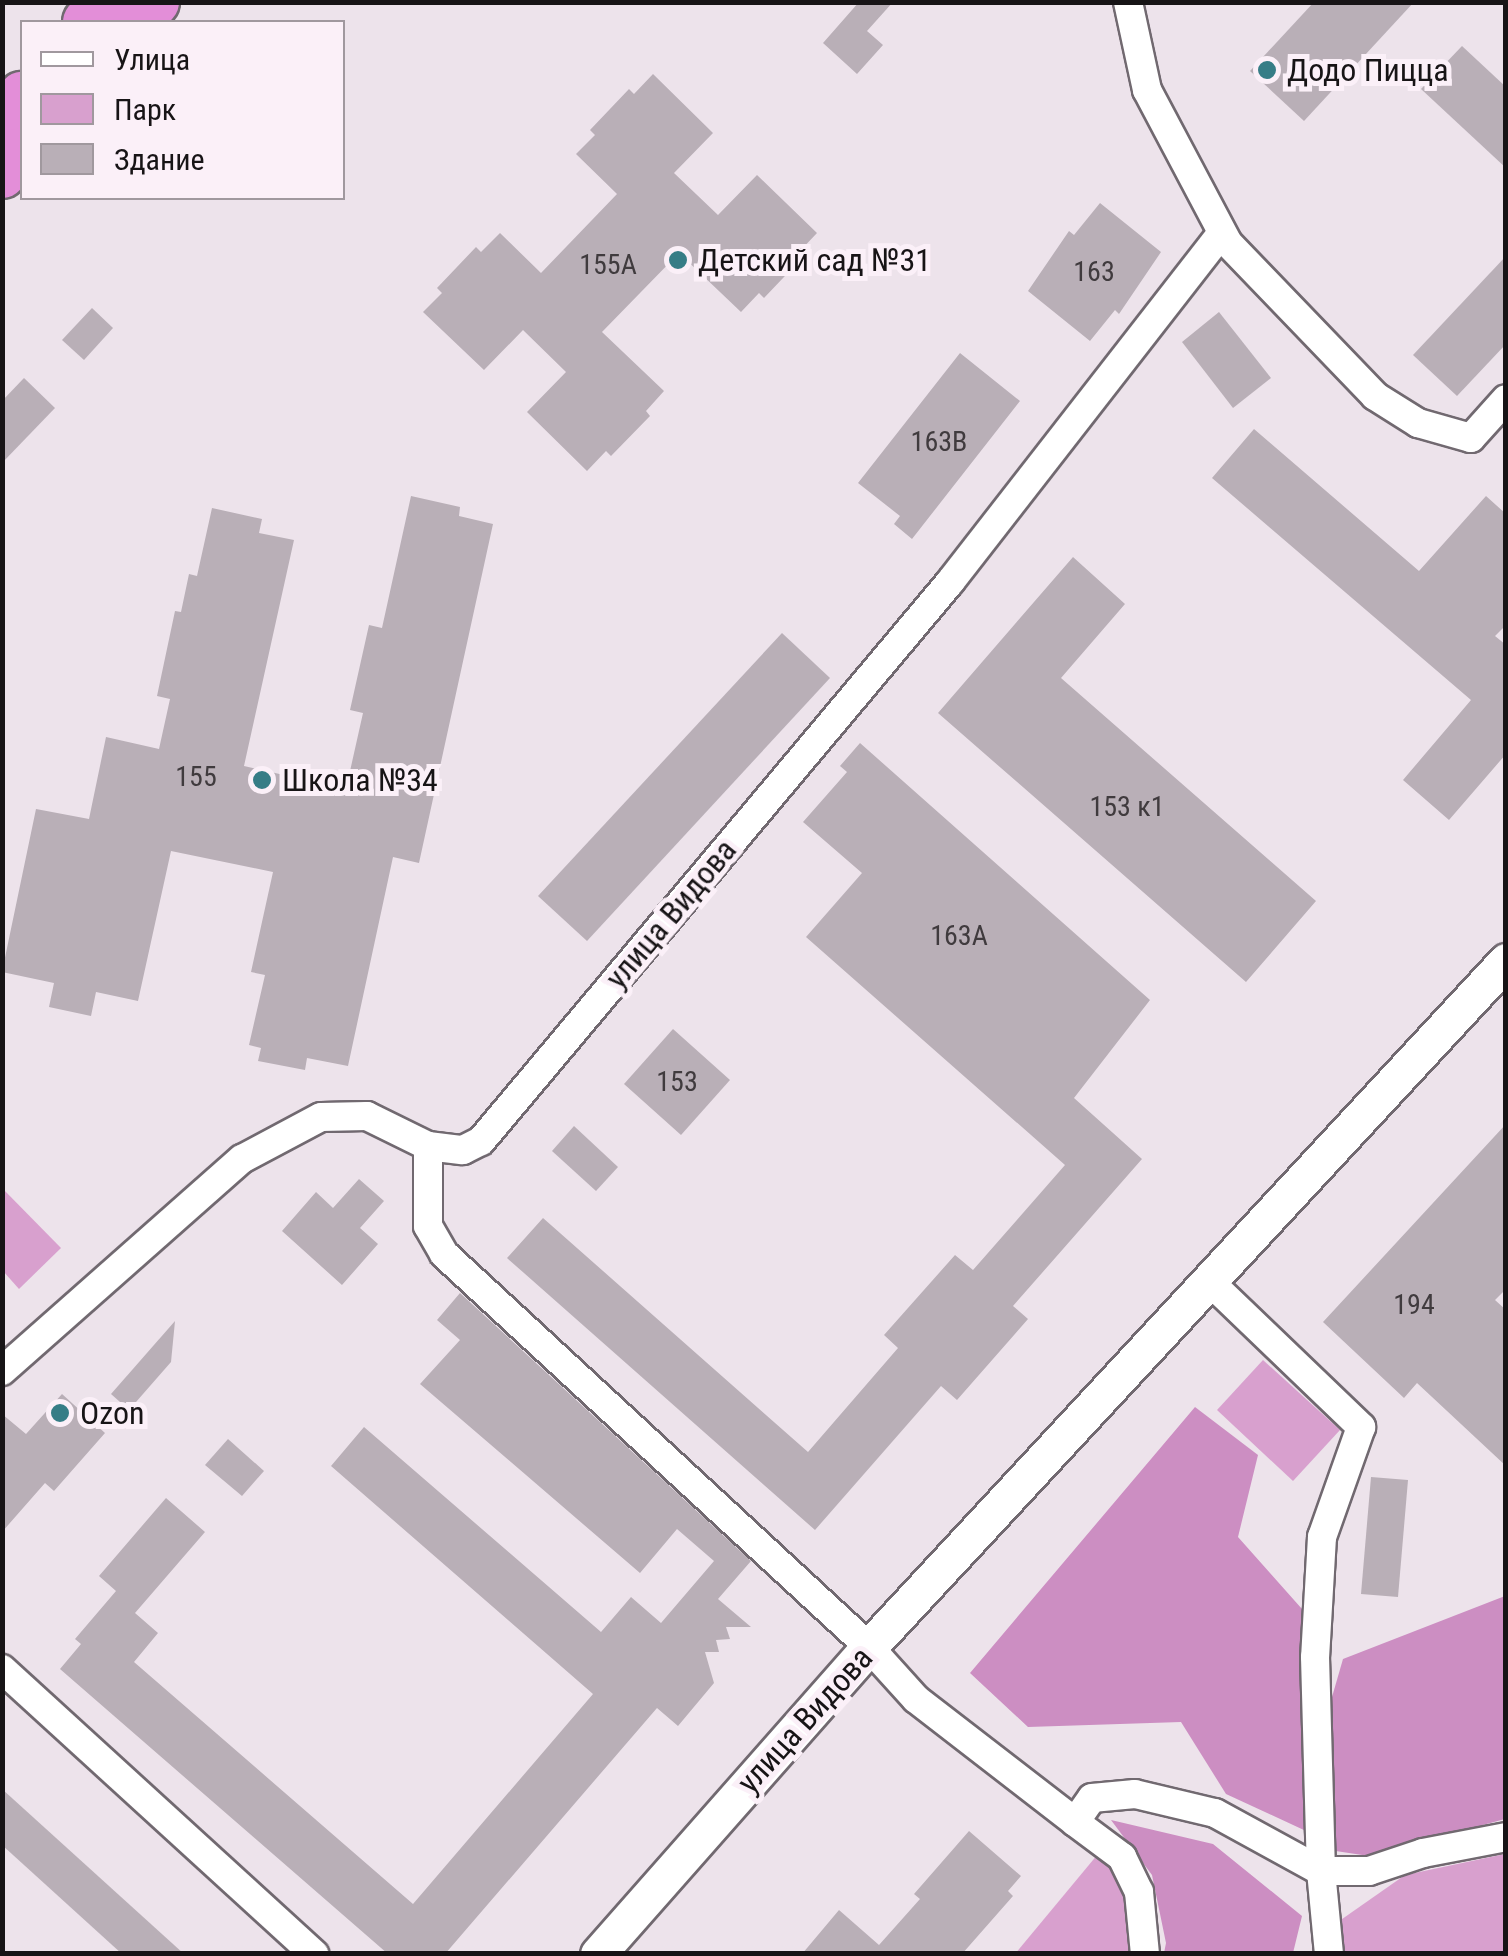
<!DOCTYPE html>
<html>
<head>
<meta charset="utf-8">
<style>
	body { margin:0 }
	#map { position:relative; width:1508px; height:1956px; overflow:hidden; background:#ede3eb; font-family:"Roboto Condensed",sans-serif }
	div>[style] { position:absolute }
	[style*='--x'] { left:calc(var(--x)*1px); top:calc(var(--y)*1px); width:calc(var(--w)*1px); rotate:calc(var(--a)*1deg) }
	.green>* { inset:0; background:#d8a0ce }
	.forest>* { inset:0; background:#cc8ec2 }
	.building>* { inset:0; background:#b9afb7 }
	.roads { filter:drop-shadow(2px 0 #716970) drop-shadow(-2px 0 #716970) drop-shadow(0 2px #716970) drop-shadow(0 -2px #716970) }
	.minor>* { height:28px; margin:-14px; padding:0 14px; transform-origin:14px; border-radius:14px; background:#fff }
	.tertiary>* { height:35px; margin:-17.5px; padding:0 17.5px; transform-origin:17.5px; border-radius:17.5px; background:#fff }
	.trunk>* { height:48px; margin:-24px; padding:0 24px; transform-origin:24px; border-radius:24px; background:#e38ed8 }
	.dots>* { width:28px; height:28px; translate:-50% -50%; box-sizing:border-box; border:5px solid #fbf0f8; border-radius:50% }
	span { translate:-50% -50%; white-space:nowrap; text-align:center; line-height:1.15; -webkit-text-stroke:10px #fbf0f8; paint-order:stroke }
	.number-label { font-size:28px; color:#403b3e }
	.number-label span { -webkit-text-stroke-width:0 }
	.poi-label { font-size:32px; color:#171416 }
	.left { translate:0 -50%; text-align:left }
	.street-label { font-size:32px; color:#171416 }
	.frame { position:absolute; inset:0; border:5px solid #171416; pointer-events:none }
	.legend { position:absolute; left:20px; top:20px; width:325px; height:180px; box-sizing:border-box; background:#fbf0f8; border:2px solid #a0989e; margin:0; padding:12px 18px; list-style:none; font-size:30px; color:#171416 }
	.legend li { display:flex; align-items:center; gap:20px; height:50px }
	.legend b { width:50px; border:2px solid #a0989e }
</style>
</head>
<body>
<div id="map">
	<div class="green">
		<div style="clip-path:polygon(3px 1189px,61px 1248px,19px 1289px,3px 1271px)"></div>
		<div style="clip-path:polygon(1263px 1360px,1340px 1430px,1293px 1481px,1217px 1410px)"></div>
		<div style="clip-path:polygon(1098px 1854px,1116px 1865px,1128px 1895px,1135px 1953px,1015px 1954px)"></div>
		<div style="clip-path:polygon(1505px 1854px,1505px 1953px,1340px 1953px,1335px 1924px,1405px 1875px)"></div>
	</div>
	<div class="forest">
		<div style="clip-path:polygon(1195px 1407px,1258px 1455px,1238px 1537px,1302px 1609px,1306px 1831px,1226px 1794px,1181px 1722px,1028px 1727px,970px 1673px)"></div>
		<div style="clip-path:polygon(1505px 1596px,1505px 1819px,1369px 1856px,1329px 1850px,1330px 1704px,1343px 1659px)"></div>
		<div style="clip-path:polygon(1111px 1820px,1213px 1844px,1302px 1916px,1293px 1953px,1164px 1953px,1166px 1943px,1152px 1875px)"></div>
	</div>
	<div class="building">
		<div style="clip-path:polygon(859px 2px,893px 2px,867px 31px,883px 45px,857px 74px,823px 43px)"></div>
		<div style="clip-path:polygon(1314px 2px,1414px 2px,1304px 121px,1250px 71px)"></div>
		<div style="clip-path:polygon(1462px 46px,1506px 87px,1506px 168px,1421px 89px)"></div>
		<div style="clip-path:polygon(653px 74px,713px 133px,674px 173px,718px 215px,757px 175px,817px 233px,798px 253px,803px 257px,764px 298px,759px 293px,741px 312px,679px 253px,602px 332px,664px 391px,646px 411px,650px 416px,611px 456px,606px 451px,587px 471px,527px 412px,566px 372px,523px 330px,484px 370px,423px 312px,442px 293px,437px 288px,476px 247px,481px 252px,500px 233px,541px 273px,617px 194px,576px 154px,595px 135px,590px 130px,629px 89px,634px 94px)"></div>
		<div style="clip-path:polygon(1100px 203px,1161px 252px,1119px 314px,1115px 310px,1090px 341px,1028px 291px,1069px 231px,1074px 235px)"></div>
		<div style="clip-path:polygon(1506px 256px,1506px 344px,1457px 396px,1413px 355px)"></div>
		<div style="clip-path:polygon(92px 308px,113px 328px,84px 360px,62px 340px)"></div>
		<div style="clip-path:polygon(1219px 312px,1271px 378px,1233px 408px,1182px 342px)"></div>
		<div style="clip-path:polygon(960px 353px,1020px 401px,912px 539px,894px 524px,900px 516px,858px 483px)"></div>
		<div style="clip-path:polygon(24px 378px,55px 408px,2px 463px,2px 401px)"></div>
		<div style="clip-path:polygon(1254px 429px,1419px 571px,1486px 496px,1506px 514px,1506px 625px,1495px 636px,1506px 645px,1506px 754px,1449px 820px,1403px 780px,1471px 700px,1212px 478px)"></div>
		<div style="clip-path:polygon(411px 496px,460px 507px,459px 516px,493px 524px,419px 863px,393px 857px,348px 1066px,307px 1058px,305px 1070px,258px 1061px,261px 1048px,249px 1045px,265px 975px,251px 972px,273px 872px,171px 851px,138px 1001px,96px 992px,91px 1016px,49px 1007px,54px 983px,2px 972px,36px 809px,89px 819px,106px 737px,159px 749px,170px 699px,157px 696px,175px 611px,181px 612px,189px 574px,197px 576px,212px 508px,262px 519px,259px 533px,294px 540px,244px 766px,346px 789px,363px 713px,350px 710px,369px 625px,382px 628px)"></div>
		<div style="clip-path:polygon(1073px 557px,1125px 604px,1061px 678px,1316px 901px,1246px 982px,938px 713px)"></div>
		<div style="clip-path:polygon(782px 633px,830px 678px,587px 941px,538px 896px)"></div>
		<div style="clip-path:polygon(860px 743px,1150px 1000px,1074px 1098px,1142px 1159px,1013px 1306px,1028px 1319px,957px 1400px,941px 1386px,815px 1530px,507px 1258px,543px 1218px,808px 1452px,898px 1348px,884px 1335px,955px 1255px,973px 1270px,1065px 1165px,806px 937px,862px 873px,803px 822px,847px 772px,840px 766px)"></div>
		<div style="clip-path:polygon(673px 1029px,730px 1080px,681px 1135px,624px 1084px)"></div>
		<div style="clip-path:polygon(1506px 1124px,1506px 1289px,1495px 1300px,1506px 1310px,1506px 1466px,1417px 1383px,1404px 1398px,1323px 1322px)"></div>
		<div style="clip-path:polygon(574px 1126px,618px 1167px,596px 1191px,552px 1151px)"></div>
		<div style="clip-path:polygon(359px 1179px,384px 1201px,360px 1228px,378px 1244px,342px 1285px,282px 1231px,316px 1192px,333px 1208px)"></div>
		<div style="clip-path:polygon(460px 1293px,751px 1561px,718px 1599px,751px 1627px,726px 1627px,730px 1639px,716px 1640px,719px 1652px,705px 1652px,714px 1683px,678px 1726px,657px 1708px,445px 1954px,388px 1954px,60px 1669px,81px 1644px,75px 1639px,116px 1591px,99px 1576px,166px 1498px,205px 1532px,135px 1613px,158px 1633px,134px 1662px,413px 1904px,593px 1694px,331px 1466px,364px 1427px,601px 1632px,631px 1597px,661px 1623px,714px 1561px,677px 1529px,640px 1573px,420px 1384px,460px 1340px,437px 1320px)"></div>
		<div style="clip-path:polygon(175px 1321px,171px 1362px,129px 1410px,111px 1394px)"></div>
		<div style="clip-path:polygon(62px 1394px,105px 1433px,54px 1491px,45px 1483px,2px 1532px,2px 1414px,26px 1434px)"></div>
		<div style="clip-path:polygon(228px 1439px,264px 1471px,242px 1496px,205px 1465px)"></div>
		<div style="clip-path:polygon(1371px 1477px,1408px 1480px,1398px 1597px,1361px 1594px)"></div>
		<div style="clip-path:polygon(2px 1789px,184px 1954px,122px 1954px,2px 1845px)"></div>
		<div style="clip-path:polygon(969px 1831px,1021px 1876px,1008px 1891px,1013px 1896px,962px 1954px,802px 1954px,839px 1910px,879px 1945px,920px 1899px,914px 1894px)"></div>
	</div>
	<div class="roads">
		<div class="minor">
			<div style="--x:1128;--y:2;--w:90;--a:77.8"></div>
			<div style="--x:1147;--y:90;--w:173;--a:62.1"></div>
			<div style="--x:1228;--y:243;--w:212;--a:46.1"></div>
			<div style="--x:1375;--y:396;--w:51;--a:32.1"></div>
			<div style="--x:1418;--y:423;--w:55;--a:15.8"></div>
			<div style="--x:1471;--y:438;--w:52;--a:-48.1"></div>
			<div style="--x:428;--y:1146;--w:80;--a:90"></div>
			<div style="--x:428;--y:1226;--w:32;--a:60"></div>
			<div style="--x:444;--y:1254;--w:579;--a:42.76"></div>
			<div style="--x:869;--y:1647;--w:70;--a:47.9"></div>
			<div style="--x:916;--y:1699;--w:201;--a:37.7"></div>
			<div style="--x:1075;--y:1822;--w:29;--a:-55"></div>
			<div style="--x:1092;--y:1798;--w:43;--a:-5.3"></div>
			<div style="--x:1135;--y:1794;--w:82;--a:13.4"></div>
			<div style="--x:1215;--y:1813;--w:121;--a:28.7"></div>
			<div style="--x:1321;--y:1871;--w:48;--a:0"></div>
			<div style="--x:1369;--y:1871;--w:57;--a:-18.4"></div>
			<div style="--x:1423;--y:1853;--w:85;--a:-10.9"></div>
			<div style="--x:1209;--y:1281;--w:211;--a:43.8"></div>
			<div style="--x:1361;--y:1427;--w:117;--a:109.5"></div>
			<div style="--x:1322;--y:1537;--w:120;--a:93.3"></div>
			<div style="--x:1315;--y:1657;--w:214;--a:88.4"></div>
			<div style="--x:1321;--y:1871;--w:83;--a:84.5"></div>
			<div style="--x:2;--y:1371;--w:320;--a:-41.5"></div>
			<div style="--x:242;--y:1159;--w:89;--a:-28"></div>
			<div style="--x:321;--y:1117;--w:46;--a:-1.2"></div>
			<div style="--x:367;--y:1116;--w:68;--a:26.2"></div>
			<div style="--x:428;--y:1146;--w:35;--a:7"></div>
			<div style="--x:463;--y:1150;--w:20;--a:-27"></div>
			<div style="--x:481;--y:1141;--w:730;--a:-50"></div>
			<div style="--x:950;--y:582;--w:440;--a:-52.1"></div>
			<div style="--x:2;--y:1669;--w:423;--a:42.4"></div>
			<div style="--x:1075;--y:1822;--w:59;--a:36.7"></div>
			<div style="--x:1122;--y:1857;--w:39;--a:64"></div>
			<div style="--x:1139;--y:1892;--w:62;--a:84.5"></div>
		</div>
		<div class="tertiary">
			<div style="--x:598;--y:1954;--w:409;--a:-48.6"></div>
			<div style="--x:869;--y:1647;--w:936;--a:-47.12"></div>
		</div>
		<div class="trunk">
			<div style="--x:87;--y:22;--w:26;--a:-50"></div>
			<div style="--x:137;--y:22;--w:27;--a:-48"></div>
			<div style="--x:2;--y:118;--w:30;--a:-48"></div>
			<div style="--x:2;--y:174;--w:30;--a:-48"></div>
		</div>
	</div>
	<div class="dots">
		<div style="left:1267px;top:70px;background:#367d86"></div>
		<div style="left:678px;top:260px;background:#367d86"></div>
		<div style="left:262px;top:780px;background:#367d86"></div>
		<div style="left:60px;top:1413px;background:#367d86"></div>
	</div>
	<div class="number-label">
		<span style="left:608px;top:265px">155А</span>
		<span style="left:1094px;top:272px">163</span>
		<span style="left:939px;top:442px">163В</span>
		<span style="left:196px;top:777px">155</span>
		<span style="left:1127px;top:807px">153 к1</span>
		<span style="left:959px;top:936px">163А</span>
		<span style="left:677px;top:1082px">153</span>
		<span style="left:1414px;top:1305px">194</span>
	</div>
	<div class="poi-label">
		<span class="left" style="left:1287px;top:70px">Додо Пицца</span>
		<span class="left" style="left:698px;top:260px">Детский сад №31</span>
		<span class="left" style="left:282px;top:780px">Школа №34</span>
		<span class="left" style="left:80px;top:1413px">Ozon</span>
	</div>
	<div class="street-label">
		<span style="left:671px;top:914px;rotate:-50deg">улица Видова</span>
		<span style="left:805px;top:1720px;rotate:-48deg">улица Видова</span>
	</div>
	<div class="frame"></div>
	<ul class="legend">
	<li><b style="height:12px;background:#fff"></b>Улица</li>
	<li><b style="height:28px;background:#d8a0ce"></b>Парк</li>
	<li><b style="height:28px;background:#b9afb7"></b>Здание</li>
	</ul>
</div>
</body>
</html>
